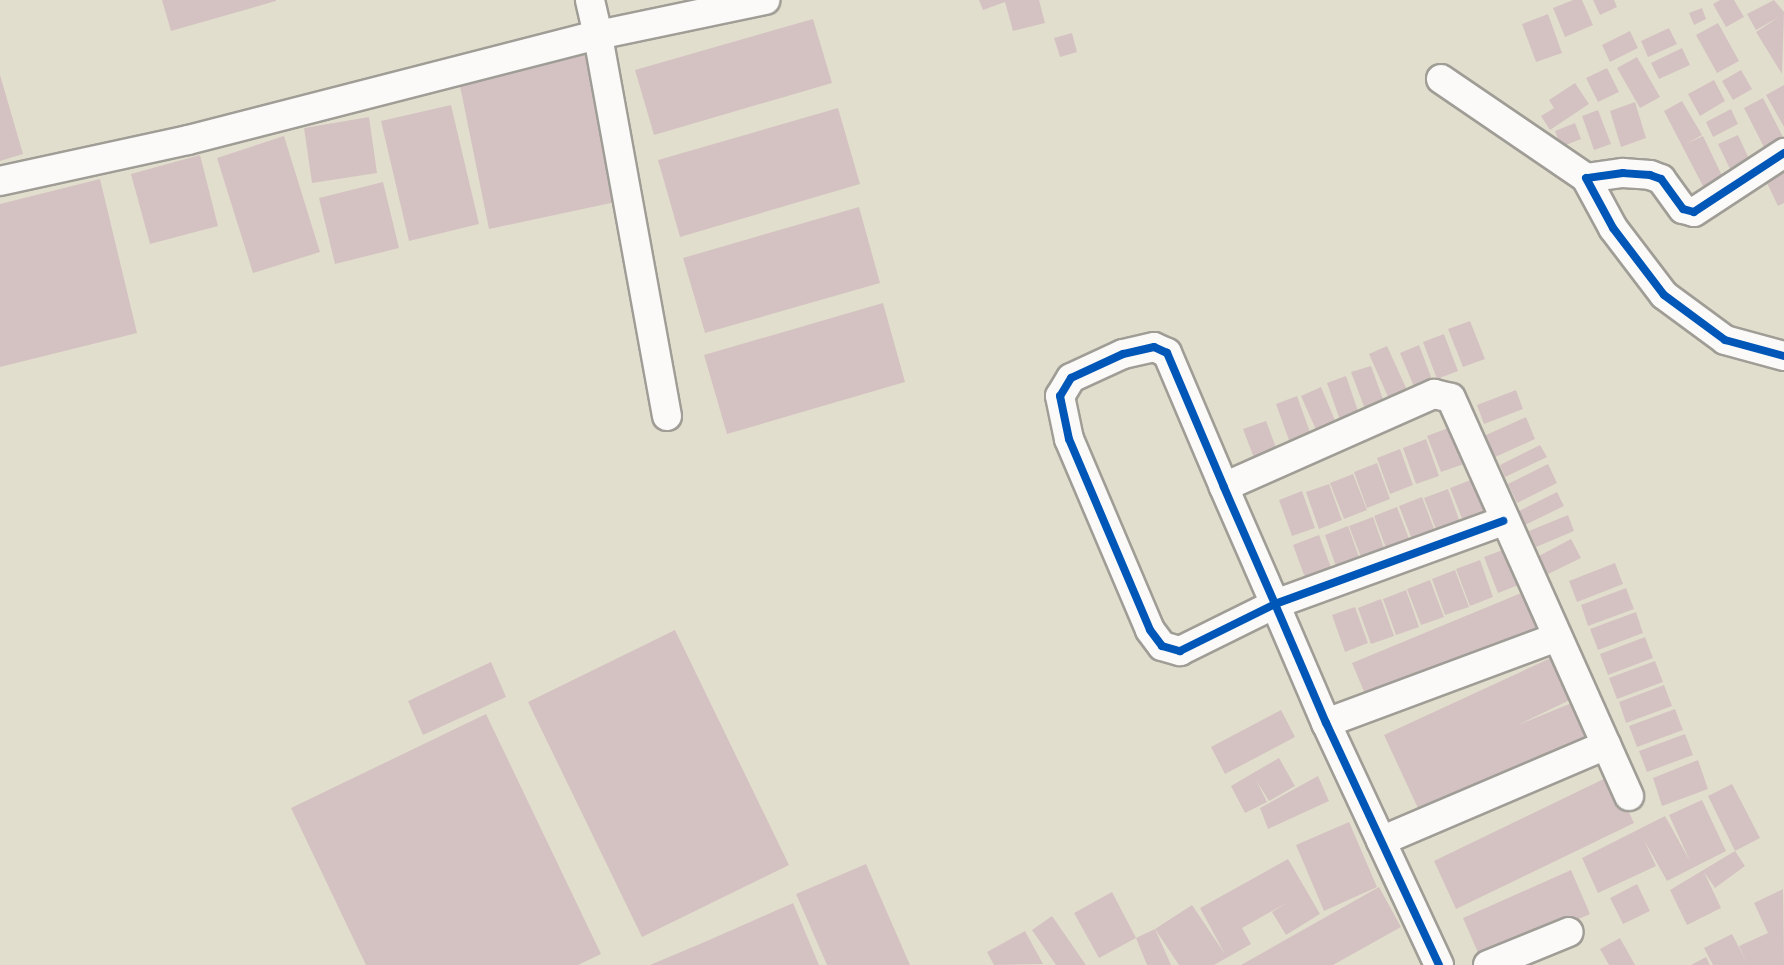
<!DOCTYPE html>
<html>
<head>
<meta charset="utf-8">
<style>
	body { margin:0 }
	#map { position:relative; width:1784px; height:965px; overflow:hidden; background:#e2decd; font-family:"Gochi Hand",sans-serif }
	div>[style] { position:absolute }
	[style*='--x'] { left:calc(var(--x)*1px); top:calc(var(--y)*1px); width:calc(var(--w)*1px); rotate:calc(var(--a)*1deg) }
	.building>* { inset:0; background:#d4c2c2 }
	.roads { filter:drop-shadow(2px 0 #9f9d96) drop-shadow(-2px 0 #9f9d96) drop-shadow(0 2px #9f9d96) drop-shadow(0 -2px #9f9d96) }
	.minor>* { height:28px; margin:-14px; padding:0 14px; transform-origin:14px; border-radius:14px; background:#fbfaf8 }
	.cycleway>* { height:8px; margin:-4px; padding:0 4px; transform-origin:4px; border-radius:4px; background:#0057b8 }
	span { translate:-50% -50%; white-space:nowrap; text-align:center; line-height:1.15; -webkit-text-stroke:4.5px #f7f3e8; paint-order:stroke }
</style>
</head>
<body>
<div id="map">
	<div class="building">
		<div style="clip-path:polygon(162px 0,276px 0,276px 1px,171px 31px)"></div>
		<div style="clip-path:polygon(979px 0,1039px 0,1045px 23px,1013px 31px,1005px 2px,983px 10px)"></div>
		<div style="clip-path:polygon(1573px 0,1582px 0,1593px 25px,1565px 37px,1553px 8px)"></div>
		<div style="clip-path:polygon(1593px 0,1614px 0,1617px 7px,1600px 15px)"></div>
		<div style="clip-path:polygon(1720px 0,1734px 0,1744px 17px,1726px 27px,1713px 4px)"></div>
		<div style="clip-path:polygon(1774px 0,1784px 12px,1782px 74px,1756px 32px,1779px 17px,1756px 30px,1747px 14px)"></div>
		<div style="clip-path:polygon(1702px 8px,1706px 19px,1694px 25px,1689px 13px)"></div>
		<div style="clip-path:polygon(1548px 14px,1562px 53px,1536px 62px,1522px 24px)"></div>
		<div style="clip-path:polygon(813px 19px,832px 83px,654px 135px,635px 70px)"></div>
		<div style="clip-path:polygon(1718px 23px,1739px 61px,1717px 73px,1696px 35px)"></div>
		<div style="clip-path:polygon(1669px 28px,1677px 44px,1648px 57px,1641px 41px)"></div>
		<div style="clip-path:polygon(1630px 31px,1638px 48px,1610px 62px,1602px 45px)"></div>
		<div style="clip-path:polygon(1072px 33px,1077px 52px,1060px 57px,1054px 38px)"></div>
		<div style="clip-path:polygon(1682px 48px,1690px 65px,1659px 79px,1651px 63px)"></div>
		<div style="clip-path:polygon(595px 52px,625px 200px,489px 229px,459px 81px)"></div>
		<div style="clip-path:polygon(1637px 57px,1660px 97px,1640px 108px,1617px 68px)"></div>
		<div style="clip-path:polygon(1607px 68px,1619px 92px,1598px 102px,1586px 78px)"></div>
		<div style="clip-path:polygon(1741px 70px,1752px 89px,1733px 100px,1722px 81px)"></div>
		<div style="clip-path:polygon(0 75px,23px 154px,0 161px)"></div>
		<div style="clip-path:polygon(1714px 80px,1725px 101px,1700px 116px,1688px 94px)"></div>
		<div style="clip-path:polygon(1575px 83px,1589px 104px,1550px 130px,1541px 116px,1554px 108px,1549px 100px)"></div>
		<div style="clip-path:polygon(1784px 85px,1784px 127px,1766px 95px)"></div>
		<div style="clip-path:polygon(1763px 98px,1784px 139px,1768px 155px,1744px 108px)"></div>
		<div style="clip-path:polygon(1682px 101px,1702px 135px,1686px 144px,1703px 136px,1725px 182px,1706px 192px,1664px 111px)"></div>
		<div style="clip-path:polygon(1635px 102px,1646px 138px,1621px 147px,1610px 111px)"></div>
		<div style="clip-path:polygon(451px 105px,479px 224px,409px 241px,381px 121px)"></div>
		<div style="clip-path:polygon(838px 108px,860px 184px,680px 237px,658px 160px)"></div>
		<div style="clip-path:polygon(1731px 109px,1738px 124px,1713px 137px,1706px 122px)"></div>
		<div style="clip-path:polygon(1598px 110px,1611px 144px,1594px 150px,1582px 116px)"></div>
		<div style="clip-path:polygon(369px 117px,377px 173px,312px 183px,304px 128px)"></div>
		<div style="clip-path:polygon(1575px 123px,1581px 139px,1561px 147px,1555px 131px)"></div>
		<div style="clip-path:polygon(1738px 135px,1750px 161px,1731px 171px,1718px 144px)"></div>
		<div style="clip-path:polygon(284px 136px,320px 252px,253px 273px,217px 158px)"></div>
		<div style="clip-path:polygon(200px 155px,218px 226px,150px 244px,131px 174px)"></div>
		<div style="clip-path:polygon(1784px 170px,1784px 203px,1778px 206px,1765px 179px)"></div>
		<div style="clip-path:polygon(100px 179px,137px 333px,0 367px,0 204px)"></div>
		<div style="clip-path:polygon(383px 182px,399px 248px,335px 264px,319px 198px)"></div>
		<div style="clip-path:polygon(859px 207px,880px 283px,705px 333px,683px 258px)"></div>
		<div style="clip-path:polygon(883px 303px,905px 382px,727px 434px,704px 355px)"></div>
		<div style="clip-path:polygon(1470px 321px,1485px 359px,1463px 367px,1448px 329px)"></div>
		<div style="clip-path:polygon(1444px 334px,1458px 371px,1437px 379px,1423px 342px)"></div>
		<div style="clip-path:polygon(1419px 345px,1433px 382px,1415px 389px,1400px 353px)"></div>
		<div style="clip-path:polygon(1387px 346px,1407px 390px,1389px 399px,1369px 354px)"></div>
		<div style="clip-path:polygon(1371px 366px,1384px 402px,1365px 409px,1351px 372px)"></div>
		<div style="clip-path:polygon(1346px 376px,1359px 414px,1340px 420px,1327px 383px)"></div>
		<div style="clip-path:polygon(1321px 387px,1336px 423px,1317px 432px,1301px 396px)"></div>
		<div style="clip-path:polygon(1516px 390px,1523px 409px,1484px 424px,1477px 405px)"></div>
		<div style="clip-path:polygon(1297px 396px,1311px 435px,1290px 443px,1276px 404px)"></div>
		<div style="clip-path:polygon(1526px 417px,1535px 439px,1493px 458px,1484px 436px)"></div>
		<div style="clip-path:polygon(1266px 421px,1280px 458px,1257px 466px,1243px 429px)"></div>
		<div style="clip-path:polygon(1451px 427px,1464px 464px,1441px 472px,1427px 436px)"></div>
		<div style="clip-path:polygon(1426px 439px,1439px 476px,1416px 484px,1403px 448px)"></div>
		<div style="clip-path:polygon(1540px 445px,1547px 457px,1505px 477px,1500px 465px)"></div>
		<div style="clip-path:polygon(1400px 449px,1413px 485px,1390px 494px,1377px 458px)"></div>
		<div style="clip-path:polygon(1377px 463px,1390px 499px,1367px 508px,1354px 472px)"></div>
		<div style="clip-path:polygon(1548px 464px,1557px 483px,1517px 503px,1508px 484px)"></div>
		<div style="clip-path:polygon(1353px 474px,1367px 510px,1344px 519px,1330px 483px)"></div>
		<div style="clip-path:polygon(1476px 478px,1488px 511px,1463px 521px,1450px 488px)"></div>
		<div style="clip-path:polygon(1329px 484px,1342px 520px,1319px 529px,1306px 492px)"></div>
		<div style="clip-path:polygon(1448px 489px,1461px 525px,1438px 534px,1424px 498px)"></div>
		<div style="clip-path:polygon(1302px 491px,1315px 528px,1292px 536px,1279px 500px)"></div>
		<div style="clip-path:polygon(1557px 492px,1564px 506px,1525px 525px,1519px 511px)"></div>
		<div style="clip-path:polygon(1422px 497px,1436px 534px,1413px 542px,1399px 506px)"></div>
		<div style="clip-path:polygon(1397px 507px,1411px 544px,1388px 553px,1374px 516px)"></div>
		<div style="clip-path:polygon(1568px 515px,1574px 531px,1536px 547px,1529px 531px)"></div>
		<div style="clip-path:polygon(1373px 517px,1386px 554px,1363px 562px,1349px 526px)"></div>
		<div style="clip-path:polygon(1348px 526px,1361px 563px,1338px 572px,1325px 535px)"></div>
		<div style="clip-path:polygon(1319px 535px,1333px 573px,1307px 583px,1293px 545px)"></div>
		<div style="clip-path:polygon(1571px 539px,1581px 558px,1546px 575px,1537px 557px)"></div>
		<div style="clip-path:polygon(1508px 548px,1521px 584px,1498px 593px,1484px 557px)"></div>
		<div style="clip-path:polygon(1480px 560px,1493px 597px,1470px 606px,1456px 569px)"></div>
		<div style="clip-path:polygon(1615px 563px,1623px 584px,1577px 602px,1569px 581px)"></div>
		<div style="clip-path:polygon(1455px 570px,1469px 607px,1445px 615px,1432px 579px)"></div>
		<div style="clip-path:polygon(1430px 580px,1444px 617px,1421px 625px,1407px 589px)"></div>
		<div style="clip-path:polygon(1626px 588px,1634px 609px,1588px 626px,1581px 605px)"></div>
		<div style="clip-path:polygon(1531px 589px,1546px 627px,1368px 701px,1352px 663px)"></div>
		<div style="clip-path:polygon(1406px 590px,1419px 627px,1396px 635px,1383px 599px)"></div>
		<div style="clip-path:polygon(1381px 599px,1394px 636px,1371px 644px,1358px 608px)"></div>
		<div style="clip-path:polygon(1355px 607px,1368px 643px,1345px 652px,1332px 615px)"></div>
		<div style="clip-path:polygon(1636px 612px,1643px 633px,1598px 650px,1590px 629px)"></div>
		<div style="clip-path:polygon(675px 630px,789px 865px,642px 937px,528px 702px)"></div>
		<div style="clip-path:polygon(1645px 637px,1653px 658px,1608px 675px,1600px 654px)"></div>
		<div style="clip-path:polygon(1555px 656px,1574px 698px,1518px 725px,1579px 700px,1596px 743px,1423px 819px,1384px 735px)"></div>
		<div style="clip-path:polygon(1655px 661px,1663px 682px,1617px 699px,1609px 678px)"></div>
		<div style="clip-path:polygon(491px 662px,506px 697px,423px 735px,408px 701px)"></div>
		<div style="clip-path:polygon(1664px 685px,1672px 706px,1626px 723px,1619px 702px)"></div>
		<div style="clip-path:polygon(1675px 709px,1683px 730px,1637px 747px,1629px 726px)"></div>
		<div style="clip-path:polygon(1281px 710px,1295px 737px,1225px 774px,1211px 747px)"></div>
		<div style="clip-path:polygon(486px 714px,601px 954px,578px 965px,366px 965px,291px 808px)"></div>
		<div style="clip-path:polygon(1685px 734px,1693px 755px,1647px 772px,1639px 751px)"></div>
		<div style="clip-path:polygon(1279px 758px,1295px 786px,1269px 801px,1256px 780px,1267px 802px,1245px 813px,1231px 786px)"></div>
		<div style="clip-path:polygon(1698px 760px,1708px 789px,1662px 806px,1653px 778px)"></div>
		<div style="clip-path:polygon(1612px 775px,1634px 823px,1456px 909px,1434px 861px)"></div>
		<div style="clip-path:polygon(1318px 776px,1329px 801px,1268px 829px,1260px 808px)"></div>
		<div style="clip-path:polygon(1732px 784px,1760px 838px,1735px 851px,1708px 796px)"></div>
		<div style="clip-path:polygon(1702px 800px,1726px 851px,1667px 881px,1644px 840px,1656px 866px,1598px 893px,1582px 858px,1665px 816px,1690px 861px,1669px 815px)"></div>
		<div style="clip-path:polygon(1349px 822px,1377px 887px,1324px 911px,1296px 845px)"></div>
		<div style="clip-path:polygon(1735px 851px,1745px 866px,1715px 888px,1704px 872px,1721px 908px,1687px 925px,1670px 890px)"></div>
		<div style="clip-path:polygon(1288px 859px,1320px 914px,1286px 935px,1272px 912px,1288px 902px,1242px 928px,1251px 944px,1214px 965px,1179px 965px,1155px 929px,1192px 905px,1225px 954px,1200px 908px)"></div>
		<div style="clip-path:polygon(866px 864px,910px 965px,827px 965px,796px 894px)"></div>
		<div style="clip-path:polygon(1571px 870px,1590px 914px,1482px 962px,1463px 918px)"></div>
		<div style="clip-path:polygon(1637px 884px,1650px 911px,1623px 924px,1610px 898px)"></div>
		<div style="clip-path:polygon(1379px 887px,1401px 927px,1333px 965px,1241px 965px)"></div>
		<div style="clip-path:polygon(1783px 889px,1784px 965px,1713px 965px,1704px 948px,1732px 934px,1746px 961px,1739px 946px,1768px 933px,1754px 903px)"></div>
		<div style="clip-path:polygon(1112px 892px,1136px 938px,1099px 958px,1074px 913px)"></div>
		<div style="clip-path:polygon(793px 903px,819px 965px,650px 965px,707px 941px)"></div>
		<div style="clip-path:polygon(1052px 916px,1086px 965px,1056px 965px,1032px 930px)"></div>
		<div style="clip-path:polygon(1155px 929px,1171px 965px,1147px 965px,1136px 938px)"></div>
		<div style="clip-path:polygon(1025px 931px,1043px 964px,994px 965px,987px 952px)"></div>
		<div style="clip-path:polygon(1620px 938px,1635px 965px,1609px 965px,1600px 949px)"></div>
		<div style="clip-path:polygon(1706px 957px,1710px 965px,1691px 965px)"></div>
	</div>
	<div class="roads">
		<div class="minor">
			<div style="--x:1441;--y:79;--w:176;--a:34.3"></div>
			<div style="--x:1586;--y:178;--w:37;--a:-8"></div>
			<div style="--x:1623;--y:173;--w:27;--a:4"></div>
			<div style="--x:1650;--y:175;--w:12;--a:20"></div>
			<div style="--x:1661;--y:179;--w:37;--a:54"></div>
			<div style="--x:1683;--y:209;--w:11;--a:15"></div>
			<div style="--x:1694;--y:212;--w:108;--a:-33.2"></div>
			<div style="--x:1586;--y:178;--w:57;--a:61.6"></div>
			<div style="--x:1613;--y:228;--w:84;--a:52.7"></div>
			<div style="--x:1664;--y:295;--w:76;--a:36.4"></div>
			<div style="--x:1725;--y:340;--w:61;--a:15.2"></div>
			<div style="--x:0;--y:181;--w:192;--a:-12.3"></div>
			<div style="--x:188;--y:140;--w:423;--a:-14.4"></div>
			<div style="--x:598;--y:35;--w:36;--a:-103"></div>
			<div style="--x:667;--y:416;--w:387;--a:-100.3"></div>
			<div style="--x:598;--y:35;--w:171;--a:-11.8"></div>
			<div style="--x:1224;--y:487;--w:230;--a:-23.9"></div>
			<div style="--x:1434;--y:394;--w:17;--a:13"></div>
			<div style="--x:1451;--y:398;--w:436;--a:65.9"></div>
			<div style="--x:1326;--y:723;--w:246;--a:-20.4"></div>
			<div style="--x:1381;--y:841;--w:245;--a:-23.1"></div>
			<div style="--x:1439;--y:965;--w:267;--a:-115"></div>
			<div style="--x:1326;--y:723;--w:129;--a:-113.2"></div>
			<div style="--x:1275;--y:604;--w:128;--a:-113.6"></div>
			<div style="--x:1224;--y:487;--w:146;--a:-113"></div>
			<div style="--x:1167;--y:353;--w:14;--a:-155"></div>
			<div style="--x:1154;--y:347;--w:32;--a:167"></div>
			<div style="--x:1123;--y:354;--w:57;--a:155.2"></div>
			<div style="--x:1071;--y:378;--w:21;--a:121"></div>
			<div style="--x:1060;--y:396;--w:44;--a:78.2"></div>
			<div style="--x:1069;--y:439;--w:207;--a:67"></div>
			<div style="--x:1150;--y:630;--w:20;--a:53"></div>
			<div style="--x:1162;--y:646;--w:19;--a:16"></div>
			<div style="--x:1180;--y:651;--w:106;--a:-26.3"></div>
			<div style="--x:1275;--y:604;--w:243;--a:-20"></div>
			<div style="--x:1488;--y:965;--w:87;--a:-22.2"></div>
		</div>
	</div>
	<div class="cycleway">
		<div style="--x:1784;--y:153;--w:108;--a:146.8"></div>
		<div style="--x:1694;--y:212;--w:11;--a:-165"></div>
		<div style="--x:1683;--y:209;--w:37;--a:-126"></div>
		<div style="--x:1661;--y:179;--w:12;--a:-160"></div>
		<div style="--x:1650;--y:175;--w:27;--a:-176"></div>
		<div style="--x:1623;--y:173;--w:37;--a:172"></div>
		<div style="--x:1586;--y:178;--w:57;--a:61.6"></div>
		<div style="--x:1613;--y:228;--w:84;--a:52.7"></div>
		<div style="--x:1664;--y:295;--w:76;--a:36.4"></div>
		<div style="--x:1725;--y:340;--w:61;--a:15.2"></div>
		<div style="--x:1439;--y:965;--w:267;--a:-115"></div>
		<div style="--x:1326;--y:723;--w:129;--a:-113.2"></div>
		<div style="--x:1275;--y:604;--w:128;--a:-113.6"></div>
		<div style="--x:1224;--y:487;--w:146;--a:-113"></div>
		<div style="--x:1167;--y:353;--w:14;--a:-155"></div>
		<div style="--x:1154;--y:347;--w:32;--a:167"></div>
		<div style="--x:1123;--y:354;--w:57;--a:155.2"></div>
		<div style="--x:1071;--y:378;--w:21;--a:121"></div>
		<div style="--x:1060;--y:396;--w:44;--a:78.2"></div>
		<div style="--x:1069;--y:439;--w:207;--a:67"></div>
		<div style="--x:1150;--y:630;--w:20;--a:53"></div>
		<div style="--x:1162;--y:646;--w:19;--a:16"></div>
		<div style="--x:1180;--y:651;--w:106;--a:-26.3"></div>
		<div style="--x:1275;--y:604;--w:243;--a:-20"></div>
	</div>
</div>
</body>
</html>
